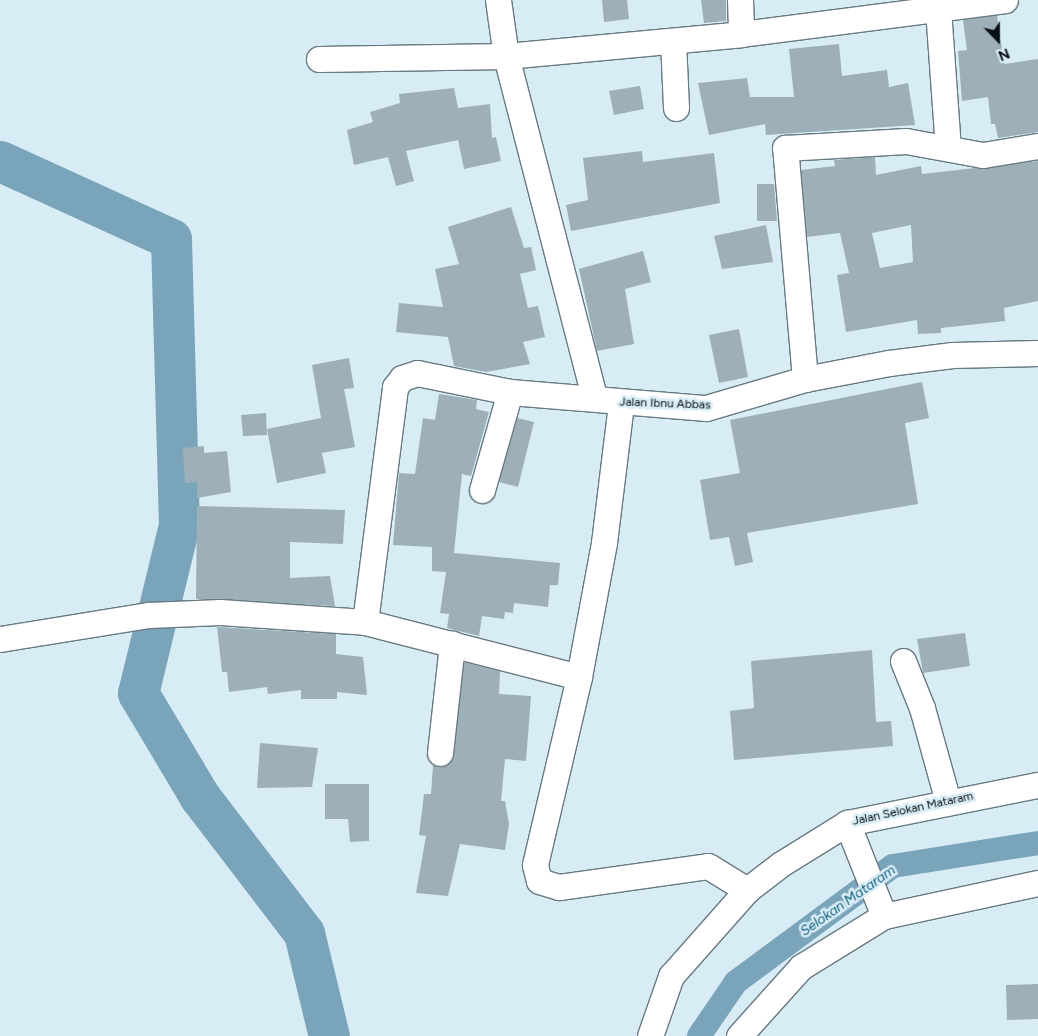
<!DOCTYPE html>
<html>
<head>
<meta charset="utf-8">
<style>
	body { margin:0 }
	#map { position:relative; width:1038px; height:1036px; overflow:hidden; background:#d8ecf6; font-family:Figtree,sans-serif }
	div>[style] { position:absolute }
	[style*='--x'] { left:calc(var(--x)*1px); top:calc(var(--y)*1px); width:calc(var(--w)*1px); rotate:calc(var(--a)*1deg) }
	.canal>* { height:24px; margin:-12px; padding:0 12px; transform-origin:12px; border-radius:12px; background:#7aa4b9 }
	.river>* { height:41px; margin:-20.5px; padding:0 20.5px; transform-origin:20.5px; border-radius:20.5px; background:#7aa4b9 }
	.building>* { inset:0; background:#9db0b9 }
	.roads { filter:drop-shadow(1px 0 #687982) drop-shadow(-1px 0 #687982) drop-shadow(0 1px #687982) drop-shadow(0 -1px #687982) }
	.minor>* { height:25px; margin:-12.5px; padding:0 12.5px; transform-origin:12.5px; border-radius:12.5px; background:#fff }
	span { translate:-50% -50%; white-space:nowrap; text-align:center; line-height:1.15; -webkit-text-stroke:5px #d8ecf6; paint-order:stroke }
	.street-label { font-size:12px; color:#090f13 }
	.water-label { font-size:14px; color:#105f7d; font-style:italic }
	.north { position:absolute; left:973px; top:15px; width:50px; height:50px; -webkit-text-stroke:4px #d8ecf6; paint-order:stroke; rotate:158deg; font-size:14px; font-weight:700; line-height:20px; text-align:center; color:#090f13 }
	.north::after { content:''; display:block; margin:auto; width:18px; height:22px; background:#090f13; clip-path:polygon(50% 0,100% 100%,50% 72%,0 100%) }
</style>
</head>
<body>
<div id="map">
	<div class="canal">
		<div style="--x:699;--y:1036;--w:65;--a:-55.6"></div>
		<div style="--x:736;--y:982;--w:195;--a:-36.5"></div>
		<div style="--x:893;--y:866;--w:147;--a:-9"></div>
	</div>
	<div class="river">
		<div style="--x:0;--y:161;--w:188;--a:24.5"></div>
		<div style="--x:171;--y:239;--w:286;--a:88.4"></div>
		<div style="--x:179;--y:525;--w:173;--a:103.7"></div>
		<div style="--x:138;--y:693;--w:121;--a:59.2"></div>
		<div style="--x:200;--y:797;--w:171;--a:52.6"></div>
		<div style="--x:304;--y:933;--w:106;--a:76.4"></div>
	</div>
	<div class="building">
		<div style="clip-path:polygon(602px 0,627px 0,629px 19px,604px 22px)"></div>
		<div style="clip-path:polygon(701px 0,726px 0,726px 21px,704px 23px)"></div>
		<div style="clip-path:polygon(997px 15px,1004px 64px,1038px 59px,1038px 132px,998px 138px,995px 124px,991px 124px,988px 97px,962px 101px,958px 51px,967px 50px,963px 20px)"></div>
		<div style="clip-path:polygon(839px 44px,842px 76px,887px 70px,889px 87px,908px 83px,915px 125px,766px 135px,765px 124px,709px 135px,698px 83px,747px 78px,750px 97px,794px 97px,789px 49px)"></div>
		<div style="clip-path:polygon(640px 86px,644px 109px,614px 115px,609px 91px)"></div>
		<div style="clip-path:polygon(454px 88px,458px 108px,490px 104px,492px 138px,496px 137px,501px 161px,464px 169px,458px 140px,406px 151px,414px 181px,396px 186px,388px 157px,354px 165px,347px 130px,373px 122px,370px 112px,400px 103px,399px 94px)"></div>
		<div style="clip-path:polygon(642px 151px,643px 162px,714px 153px,720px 203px,571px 231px,566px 205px,588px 200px,583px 158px)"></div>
		<div style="clip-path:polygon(evenodd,875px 157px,876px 175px,921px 166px,922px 174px,1038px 161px,1038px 301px,1004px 308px,1005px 321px,941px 328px,941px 333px,918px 334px,917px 320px,846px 332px,837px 275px,849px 273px,840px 233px,807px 237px,801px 170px,835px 166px,834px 160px,875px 157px,911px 225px,913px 262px,880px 268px,872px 233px,911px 225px)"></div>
		<div style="clip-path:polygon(757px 184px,774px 184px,777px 221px,757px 221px)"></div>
		<div style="clip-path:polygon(511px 207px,524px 248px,531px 247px,536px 270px,520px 274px,528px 308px,538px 306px,545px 337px,523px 342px,530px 364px,486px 372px,454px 366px,448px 337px,396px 332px,399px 303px,443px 307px,435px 269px,459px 264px,448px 227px)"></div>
		<div style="clip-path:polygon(766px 225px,773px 262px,722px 269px,714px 236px)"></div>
		<div style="clip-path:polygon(643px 251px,651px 282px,625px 289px,634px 344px,597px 351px,579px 269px)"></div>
		<div style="clip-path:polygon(739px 329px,748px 377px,719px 383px,709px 335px)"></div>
		<div style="clip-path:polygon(349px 358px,354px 388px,344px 389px,355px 447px,322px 453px,326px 473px,277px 483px,267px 429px,321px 418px,312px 365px)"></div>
		<div style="clip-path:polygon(922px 382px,929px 418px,905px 423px,918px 504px,747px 533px,753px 562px,735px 566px,729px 537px,710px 540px,700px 480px,740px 473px,730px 420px)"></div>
		<div style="clip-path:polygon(439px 394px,477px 400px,476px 409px,489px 412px,471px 476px,462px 474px,454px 553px,560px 563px,558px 585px,550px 585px,548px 607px,514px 603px,513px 613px,505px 612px,504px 619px,482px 616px,479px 636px,447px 628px,449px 614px,440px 613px,446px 572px,432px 571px,432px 547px,393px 545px,399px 473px,415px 474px,423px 418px,435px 420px)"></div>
		<div style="clip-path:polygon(266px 413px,267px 435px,243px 436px,241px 415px)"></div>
		<div style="clip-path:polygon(517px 418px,534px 422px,518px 487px,499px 482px)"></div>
		<div style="clip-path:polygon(204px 446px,204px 453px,227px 451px,231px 492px,197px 498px,197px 482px,185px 483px,183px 448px)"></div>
		<div style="clip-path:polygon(197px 506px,345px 510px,343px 544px,290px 542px,290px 578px,330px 576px,335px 606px,196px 599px)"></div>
		<div style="clip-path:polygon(217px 627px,336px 634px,336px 654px,363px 657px,367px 695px,337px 692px,337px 699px,301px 699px,301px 690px,268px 694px,267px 687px,229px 692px,227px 672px,222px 672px)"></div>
		<div style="clip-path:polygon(965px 633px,970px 666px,923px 673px,917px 639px)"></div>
		<div style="clip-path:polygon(872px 650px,876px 722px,891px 721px,893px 746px,734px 760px,730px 711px,754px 708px,751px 661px)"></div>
		<div style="clip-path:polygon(464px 662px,500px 671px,499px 694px,531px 696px,526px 761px,505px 759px,501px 801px,505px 801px,509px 824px,505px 850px,460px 844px,448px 896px,416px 893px,426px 836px,419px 835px,424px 794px,431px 794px,433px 765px,452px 762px)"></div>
		<div style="clip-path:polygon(260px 743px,318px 748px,312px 787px,257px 788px)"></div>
		<div style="clip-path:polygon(325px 784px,369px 784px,369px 841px,350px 842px,348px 819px,325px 819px)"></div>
		<div style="clip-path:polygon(1038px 984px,1038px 1019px,1007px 1020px,1006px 985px)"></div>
	</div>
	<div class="roads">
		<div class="minor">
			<div style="--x:498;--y:0;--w:57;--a:81.9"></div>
			<div style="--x:506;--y:56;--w:351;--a:75.5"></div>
			<div style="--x:740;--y:0;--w:34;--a:88"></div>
			<div style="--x:938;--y:9;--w:138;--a:85.9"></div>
			<div style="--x:673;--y:41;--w:67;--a:87.4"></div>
			<div style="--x:319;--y:59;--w:187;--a:-0.9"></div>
			<div style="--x:506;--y:56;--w:236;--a:-5.3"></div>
			<div style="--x:741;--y:34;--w:266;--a:-7.3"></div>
			<div style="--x:805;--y:379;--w:232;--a:-94.9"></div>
			<div style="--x:785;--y:148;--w:121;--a:-3.3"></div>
			<div style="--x:906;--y:141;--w:78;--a:10.3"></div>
			<div style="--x:983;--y:155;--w:56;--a:-9.3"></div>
			<div style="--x:621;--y:404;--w:140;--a:97"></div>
			<div style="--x:604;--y:543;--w:136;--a:100.6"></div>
			<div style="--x:579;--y:677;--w:193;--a:103.2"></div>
			<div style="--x:535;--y:865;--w:16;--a:76"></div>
			<div style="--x:539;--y:881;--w:21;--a:17"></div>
			<div style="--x:559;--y:887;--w:150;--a:-8"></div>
			<div style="--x:708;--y:866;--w:46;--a:31.6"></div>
			<div style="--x:482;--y:490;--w:102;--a:-74.1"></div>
			<div style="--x:365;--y:622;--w:221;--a:14.4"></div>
			<div style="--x:0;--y:639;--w:151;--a:-9.2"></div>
			<div style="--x:149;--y:615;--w:71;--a:-2.4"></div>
			<div style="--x:220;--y:612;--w:145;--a:3.9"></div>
			<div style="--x:365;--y:622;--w:237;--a:-82.7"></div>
			<div style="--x:395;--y:387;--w:11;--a:-52"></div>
			<div style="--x:402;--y:378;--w:16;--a:-18"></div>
			<div style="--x:417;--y:373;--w:95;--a:11.5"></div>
			<div style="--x:510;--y:392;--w:197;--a:4.7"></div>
			<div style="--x:706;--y:408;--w:103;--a:-16.3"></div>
			<div style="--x:805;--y:379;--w:86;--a:-10.8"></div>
			<div style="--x:889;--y:363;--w:64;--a:-7.2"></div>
			<div style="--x:952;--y:355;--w:86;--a:-1.3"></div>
			<div style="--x:903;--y:661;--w:51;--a:68"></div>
			<div style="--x:922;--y:708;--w:98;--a:74.5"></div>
			<div style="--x:440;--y:753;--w:110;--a:-83.7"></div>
			<div style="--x:847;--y:823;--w:100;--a:68.3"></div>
			<div style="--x:650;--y:1036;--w:64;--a:-70.7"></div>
			<div style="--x:671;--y:976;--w:115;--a:-48.5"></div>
			<div style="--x:747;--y:890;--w:43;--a:-37.4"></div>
			<div style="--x:781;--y:864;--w:78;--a:-31.8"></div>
			<div style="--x:847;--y:823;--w:195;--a:-11.3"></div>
			<div style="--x:739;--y:1036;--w:93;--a:-48.1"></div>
			<div style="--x:801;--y:967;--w:97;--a:-31.6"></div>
			<div style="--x:884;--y:916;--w:157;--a:-12.1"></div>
		</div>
	</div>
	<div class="street-label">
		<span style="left:665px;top:404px;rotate:2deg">Jalan Ibnu Abbas</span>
		<span style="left:913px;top:809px;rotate:-12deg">Jalan Selokan Mataram</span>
	</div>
	<div class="water-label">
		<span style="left:848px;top:901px;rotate:-35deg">Selokan Mataram</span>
	</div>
	<div class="north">N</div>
</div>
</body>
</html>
